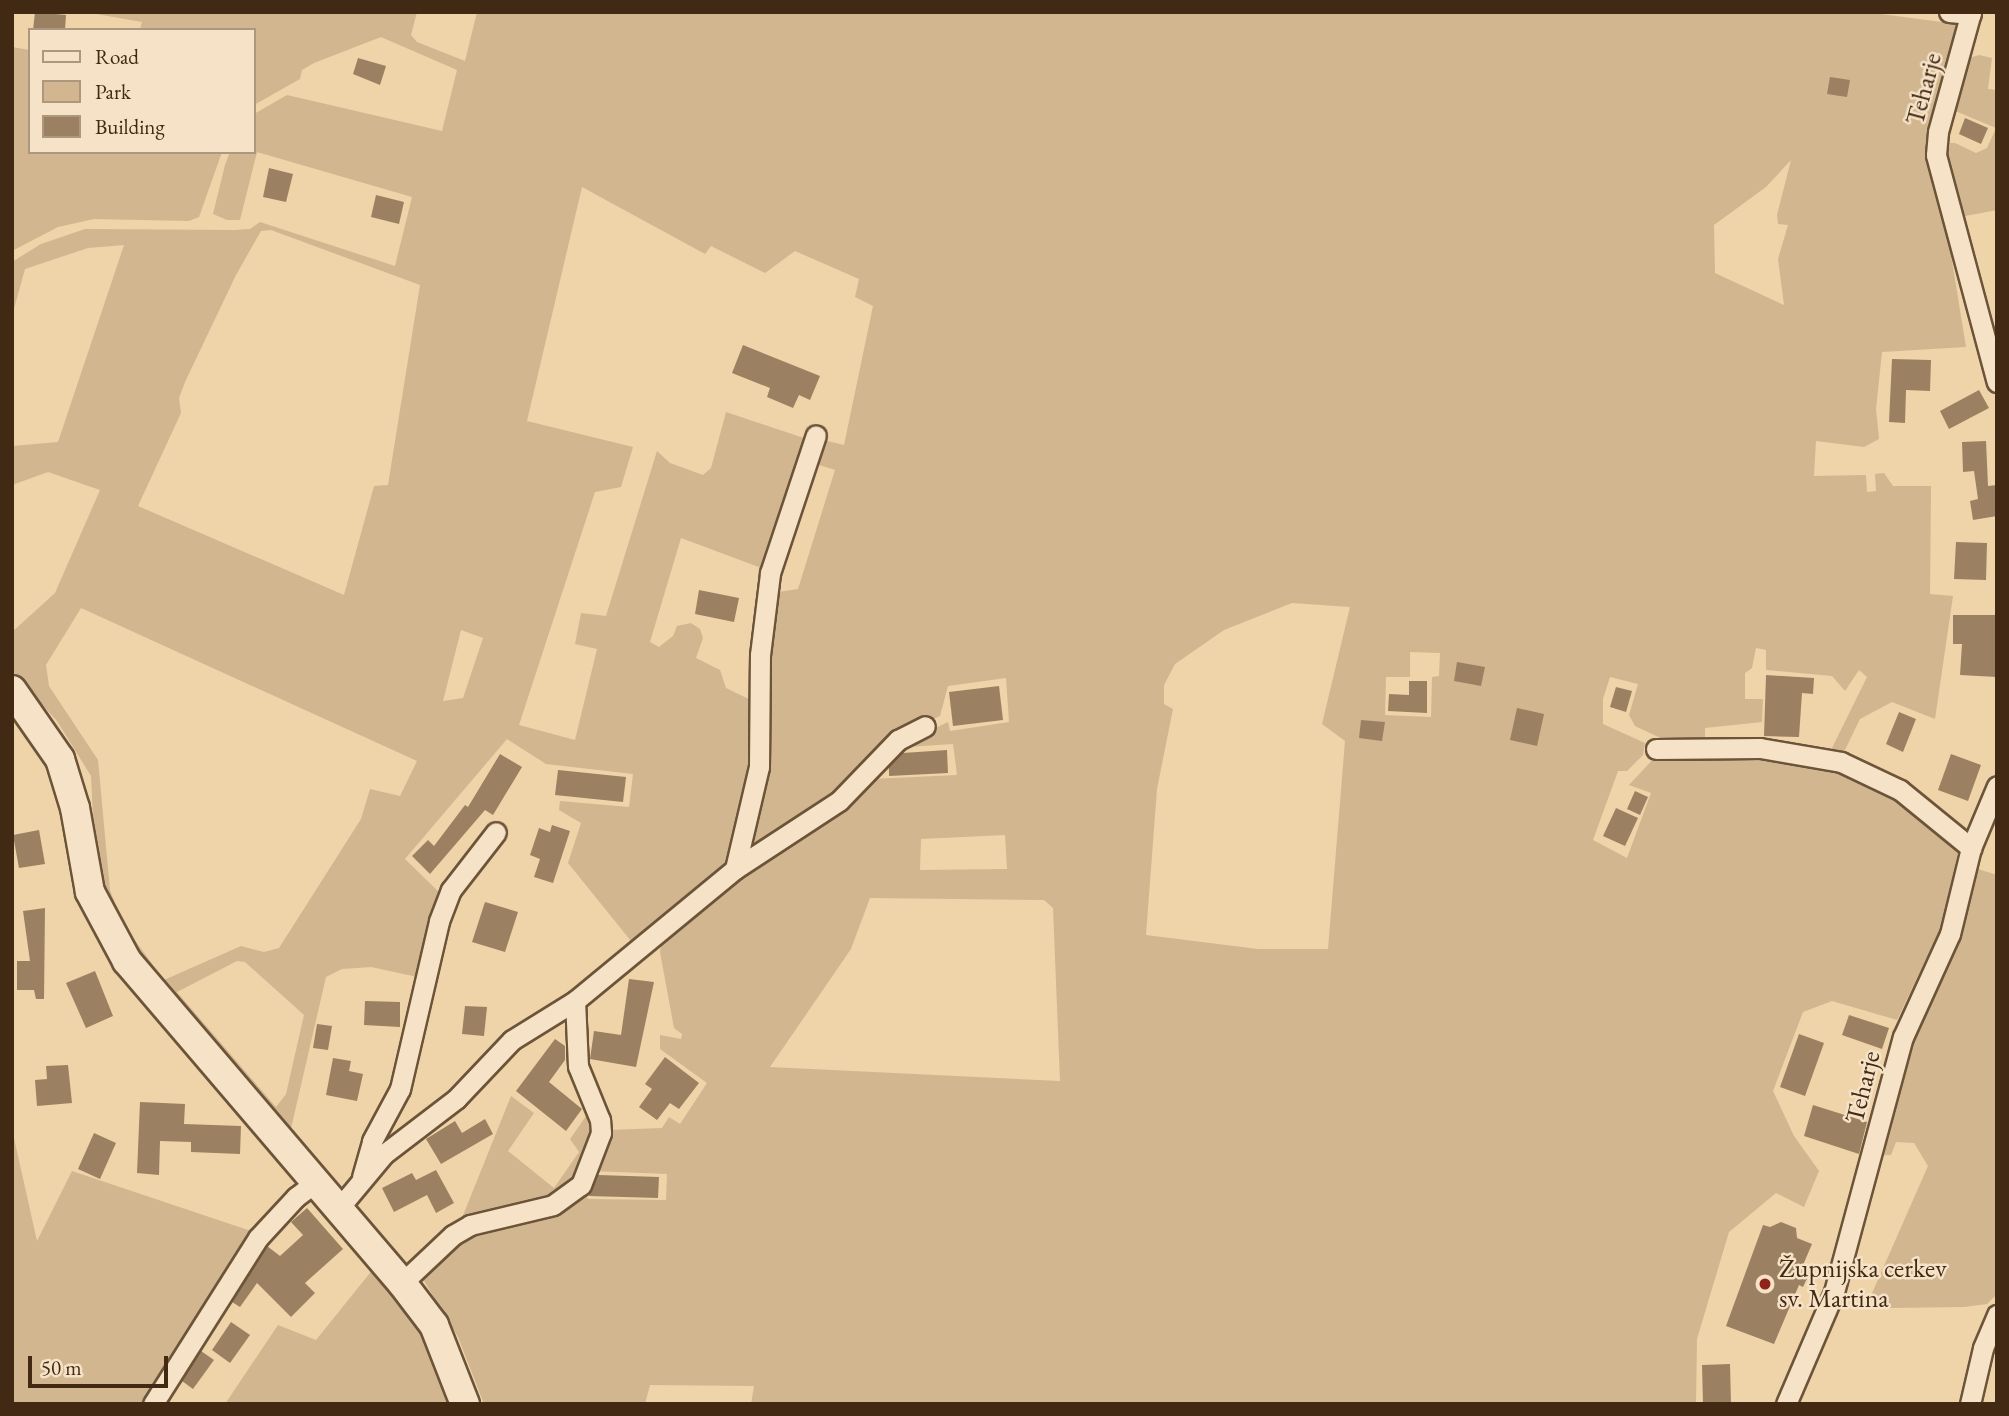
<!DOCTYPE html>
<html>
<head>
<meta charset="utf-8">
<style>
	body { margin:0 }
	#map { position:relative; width:2009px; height:1416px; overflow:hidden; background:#efd3a9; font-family:"EB Garamond",serif }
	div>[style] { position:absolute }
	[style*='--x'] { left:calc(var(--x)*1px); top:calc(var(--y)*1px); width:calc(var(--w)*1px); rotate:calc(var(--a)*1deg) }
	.green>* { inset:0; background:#d1b690 }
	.building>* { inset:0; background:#9b8161 }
	.roads { filter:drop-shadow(2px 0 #6c5439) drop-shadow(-2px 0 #6c5439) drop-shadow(0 2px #6c5439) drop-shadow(0 -2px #6c5439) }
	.minor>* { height:19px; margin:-9.5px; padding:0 9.5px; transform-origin:9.5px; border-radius:9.5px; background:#f5e2c7 }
	.secondary>* { height:28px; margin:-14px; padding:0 14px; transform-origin:14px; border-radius:14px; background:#f5e2c7 }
	.dots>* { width:19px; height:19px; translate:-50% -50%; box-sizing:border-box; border:4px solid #f5e2c7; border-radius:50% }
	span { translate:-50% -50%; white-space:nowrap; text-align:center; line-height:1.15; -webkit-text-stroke:5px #f5e2c7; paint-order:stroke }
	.street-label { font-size:26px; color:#412914 }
	.poi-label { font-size:26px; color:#412914 }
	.left { translate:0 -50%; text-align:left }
	.frame { position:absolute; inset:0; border:14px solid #412914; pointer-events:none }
	.legend { position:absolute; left:28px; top:28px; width:228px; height:126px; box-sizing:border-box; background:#f5e2c7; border:2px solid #ad987f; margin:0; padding:9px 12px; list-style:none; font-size:21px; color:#412914 }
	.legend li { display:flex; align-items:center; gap:14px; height:35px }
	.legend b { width:35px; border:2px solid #ad987f }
	.scale { position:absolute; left:28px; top:1356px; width:140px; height:32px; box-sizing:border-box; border:4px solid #412914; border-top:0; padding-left:9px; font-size:21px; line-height:24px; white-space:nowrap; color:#412914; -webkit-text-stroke:5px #f5e2c7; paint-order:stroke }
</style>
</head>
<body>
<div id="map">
	<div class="green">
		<div style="clip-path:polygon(evenodd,85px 12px,417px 12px,411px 35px,417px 42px,465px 61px,477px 12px,1866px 12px,1957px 24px,1960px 31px,1931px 132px,1966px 347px,1882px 352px,1876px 409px,1879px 439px,1864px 447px,1816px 441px,1814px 476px,1866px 475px,1867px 492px,1876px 491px,1875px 474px,1884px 473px,1893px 486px,1931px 486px,1930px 594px,1953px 596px,1935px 719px,1892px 702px,1860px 719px,1842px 756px,1830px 752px,1867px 677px,1859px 670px,1845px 691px,1832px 676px,1766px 670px,1766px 650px,1756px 648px,1752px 668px,1745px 673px,1745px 699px,1763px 699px,1762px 722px,1705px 728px,1705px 747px,1673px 744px,1635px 726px,1629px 715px,1638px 684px,1610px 677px,1603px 699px,1603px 724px,1645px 743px,1643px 755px,1627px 771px,1618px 771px,1593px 840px,1627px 858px,1651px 793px,1629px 785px,1656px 756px,1761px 754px,1829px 763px,1883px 787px,1955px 844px,1958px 852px,1942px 925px,1897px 1020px,1832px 1001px,1803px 1012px,1773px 1091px,1794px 1136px,1819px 1171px,1804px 1207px,1776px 1193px,1729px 1232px,1697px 1339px,1696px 1404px,751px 1404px,754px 1386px,650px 1385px,645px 1404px,484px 1404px,458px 1337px,420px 1274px,458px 1237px,581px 1194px,589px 1199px,666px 1200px,667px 1174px,592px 1171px,608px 1130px,662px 1128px,669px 1117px,680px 1124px,707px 1083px,660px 1049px,660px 1035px,681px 1039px,682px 1034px,674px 1028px,660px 952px,662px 934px,872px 779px,957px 775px,953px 744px,893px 748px,948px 722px,950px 731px,1009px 722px,1006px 678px,948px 686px,940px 716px,913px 728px,863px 773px,756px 849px,749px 842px,772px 593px,798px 589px,835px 470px,813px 463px,819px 439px,844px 445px,873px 306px,855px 297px,859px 279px,795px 251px,765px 273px,711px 246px,705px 254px,582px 187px,527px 421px,633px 447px,621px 487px,595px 492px,519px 725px,575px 740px,597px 649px,575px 644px,581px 613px,606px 616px,657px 451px,670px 463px,703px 475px,711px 468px,726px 412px,807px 439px,767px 570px,681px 538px,650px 642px,659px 647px,673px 636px,677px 626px,691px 623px,700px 629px,703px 638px,696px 658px,720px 670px,726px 688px,757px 703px,753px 767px,729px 861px,635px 946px,568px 863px,581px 823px,559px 810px,560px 801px,629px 807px,633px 774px,546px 764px,507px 739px,405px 859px,442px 895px,422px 978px,371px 967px,342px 969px,326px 977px,289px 1137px,108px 914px,95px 857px,91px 776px,57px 721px,12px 671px,12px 632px,55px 593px,100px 490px,48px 472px,12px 485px,12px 446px,58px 442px,124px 245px,88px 248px,25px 269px,12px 316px,12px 262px,41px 244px,85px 229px,235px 230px,250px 229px,260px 222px,395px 266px,412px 197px,257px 152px,240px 220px,227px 220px,213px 214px,225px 165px,230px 152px,254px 152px,254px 114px,287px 95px,442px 131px,457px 70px,381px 37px,314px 63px,302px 70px,300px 79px,254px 105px,254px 30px,140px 30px,142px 22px,85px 12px,1791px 160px,1777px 215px,1778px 224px,1788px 225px,1778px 259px,1784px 305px,1715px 273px,1714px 225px,1766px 187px,1791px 160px,85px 12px,271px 230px,420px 285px,388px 485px,374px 486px,344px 595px,138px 506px,181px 413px,179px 398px,185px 382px,236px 275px,261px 231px,271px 230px,85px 12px,1292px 603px,1350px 607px,1322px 724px,1345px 741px,1328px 949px,1258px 949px,1146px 935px,1157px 789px,1173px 709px,1164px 704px,1164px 685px,1175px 664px,1224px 630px,1292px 603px,85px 12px,81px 608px,417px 761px,400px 796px,370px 789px,361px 819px,279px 948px,264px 952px,241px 946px,164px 980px,123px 924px,110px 890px,98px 760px,49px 686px,46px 665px,81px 608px,85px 12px,461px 630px,483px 638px,463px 698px,443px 701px,461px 630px,85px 12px,1410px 652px,1440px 653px,1439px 676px,1432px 677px,1431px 717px,1385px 715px,1386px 677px,1410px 677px,1410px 652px,85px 12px,1005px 835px,1007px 869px,920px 870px,921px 839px,1005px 835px,85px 12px,870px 898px,1044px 900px,1053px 908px,1060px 1081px,770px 1067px,851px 949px,870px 898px,85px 12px,237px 961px,245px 962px,304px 1015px,286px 1094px,276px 1107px,177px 992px,237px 961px)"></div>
		<div style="clip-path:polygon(12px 47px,30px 50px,30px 152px,222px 152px,199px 217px,189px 221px,94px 219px,58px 227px,12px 251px)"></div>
		<div style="clip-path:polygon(1979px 55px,1992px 58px,1988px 89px,1997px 90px,1997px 210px,1960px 217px,1944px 143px,1955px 143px,1976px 153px,1987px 148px,1996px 128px,1953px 110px,1966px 59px)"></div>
		<div style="clip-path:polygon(1975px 868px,1997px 875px,1997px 1294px,1987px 1304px,1964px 1307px,1889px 1308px,1869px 1300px,1928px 1166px,1914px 1143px,1896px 1142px,1891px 1155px,1884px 1155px,1918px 1021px,1952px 951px)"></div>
		<div style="clip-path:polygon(511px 1096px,534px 1113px,508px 1151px,554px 1188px,579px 1152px,570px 1139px,589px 1112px,595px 1118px,585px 1168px,550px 1203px,469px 1223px,462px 1218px)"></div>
		<div style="clip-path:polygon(12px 1129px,37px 1241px,72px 1171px,254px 1232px,146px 1404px,12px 1404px)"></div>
		<div style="clip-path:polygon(374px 1268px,427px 1343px,449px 1404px,225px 1404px,278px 1325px,316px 1340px)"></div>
	</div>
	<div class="building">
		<div style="clip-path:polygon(35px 12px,66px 15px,65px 30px,33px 30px)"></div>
		<div style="clip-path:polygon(358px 58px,386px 66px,380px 85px,353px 74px)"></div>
		<div style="clip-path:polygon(1830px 77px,1850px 80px,1847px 97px,1827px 94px)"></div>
		<div style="clip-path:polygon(1965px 118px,1988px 128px,1981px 144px,1959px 134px)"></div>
		<div style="clip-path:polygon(269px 168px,293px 174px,286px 202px,263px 197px)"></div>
		<div style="clip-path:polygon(376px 195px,404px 202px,399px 224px,371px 217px)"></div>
		<div style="clip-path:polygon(743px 345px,820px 376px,810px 400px,799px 395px,793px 408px,767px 397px,770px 388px,732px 373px)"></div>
		<div style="clip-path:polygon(1892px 359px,1931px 360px,1930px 391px,1906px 390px,1905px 423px,1889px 422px)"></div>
		<div style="clip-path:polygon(1979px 390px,1989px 408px,1949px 429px,1940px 411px)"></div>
		<div style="clip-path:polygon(1986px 441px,1988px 486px,1997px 485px,1997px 516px,1973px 520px,1970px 501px,1978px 499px,1974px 471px,1963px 472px,1962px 442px)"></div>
		<div style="clip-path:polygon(1956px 542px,1987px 543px,1986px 580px,1954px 579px)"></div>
		<div style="clip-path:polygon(699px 590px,739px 598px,734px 622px,695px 614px)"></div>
		<div style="clip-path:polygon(1953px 615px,1997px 615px,1997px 677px,1960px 675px,1962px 644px,1953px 644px)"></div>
		<div style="clip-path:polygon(1457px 662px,1485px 667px,1481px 686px,1454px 681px)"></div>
		<div style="clip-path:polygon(1766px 675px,1814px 678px,1813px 694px,1802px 693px,1799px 737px,1764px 736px)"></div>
		<div style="clip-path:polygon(1409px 681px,1427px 681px,1427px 713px,1388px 711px,1389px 694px,1409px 695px)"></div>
		<div style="clip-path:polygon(999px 686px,1003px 720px,953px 726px,949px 692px)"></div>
		<div style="clip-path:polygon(1616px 687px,1632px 691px,1626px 712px,1610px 707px)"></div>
		<div style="clip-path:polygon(1517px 708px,1544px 714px,1537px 746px,1510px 740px)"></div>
		<div style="clip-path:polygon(1899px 712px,1916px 719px,1903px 752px,1886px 744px)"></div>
		<div style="clip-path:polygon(1361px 720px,1385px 722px,1382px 741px,1359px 738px)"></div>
		<div style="clip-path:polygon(947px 750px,948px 773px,889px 776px,889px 767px,903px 753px)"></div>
		<div style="clip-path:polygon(500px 754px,522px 767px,493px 815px,485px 810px,430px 874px,412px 856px,428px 840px,434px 846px,465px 805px,468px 807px)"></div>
		<div style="clip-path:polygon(1951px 754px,1981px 765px,1968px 801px,1938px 790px)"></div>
		<div style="clip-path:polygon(558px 770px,626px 777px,623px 802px,555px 795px)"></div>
		<div style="clip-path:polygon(1635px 791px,1648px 797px,1640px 815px,1627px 809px)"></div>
		<div style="clip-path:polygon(1616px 808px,1638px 818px,1625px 846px,1603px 836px)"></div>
		<div style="clip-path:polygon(552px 825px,570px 831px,553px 883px,534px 877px,540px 859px,530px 855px,539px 828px,550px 832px)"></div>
		<div style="clip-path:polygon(39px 830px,45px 864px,19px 868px,13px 835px)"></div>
		<div style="clip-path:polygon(485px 902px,518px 912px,505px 952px,472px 942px)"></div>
		<div style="clip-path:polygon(45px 908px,44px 999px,36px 999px,34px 990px,17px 990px,17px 961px,30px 961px,23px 911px)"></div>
		<div style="clip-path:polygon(95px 971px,113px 1016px,86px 1028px,66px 983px)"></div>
		<div style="clip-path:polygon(629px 979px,654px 982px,636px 1067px,590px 1059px,594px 1031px,621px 1035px)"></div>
		<div style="clip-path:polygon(365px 1001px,400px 1002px,400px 1027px,364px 1025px)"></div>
		<div style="clip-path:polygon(465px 1006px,487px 1007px,484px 1036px,462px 1034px)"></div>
		<div style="clip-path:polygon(1849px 1015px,1889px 1028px,1882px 1049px,1842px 1035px)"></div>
		<div style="clip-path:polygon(317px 1024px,332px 1026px,328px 1050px,313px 1048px)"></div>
		<div style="clip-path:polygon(1799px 1034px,1824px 1043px,1805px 1096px,1780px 1087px)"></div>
		<div style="clip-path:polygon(555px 1039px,565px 1046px,565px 1060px,549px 1082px,582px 1109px,566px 1131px,516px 1091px)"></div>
		<div style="clip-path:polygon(665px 1057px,699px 1083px,679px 1109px,670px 1103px,657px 1120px,639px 1107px,652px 1089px,645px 1084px)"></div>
		<div style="clip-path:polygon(333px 1058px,351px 1061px,349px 1071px,363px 1074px,357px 1101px,326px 1095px)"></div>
		<div style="clip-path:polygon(68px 1065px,72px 1103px,37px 1106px,35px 1080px,47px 1079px,46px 1066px)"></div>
		<div style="clip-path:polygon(140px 1102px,185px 1104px,184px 1124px,241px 1126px,240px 1154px,191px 1152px,191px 1142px,160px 1141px,159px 1175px,137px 1173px)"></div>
		<div style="clip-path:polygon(1813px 1105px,1867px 1122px,1859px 1154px,1804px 1136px)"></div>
		<div style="clip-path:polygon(485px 1119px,493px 1134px,441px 1164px,426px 1139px,455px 1121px,462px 1133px)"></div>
		<div style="clip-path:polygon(94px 1133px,116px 1143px,100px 1179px,78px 1169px)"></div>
		<div style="clip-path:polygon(436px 1170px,454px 1203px,436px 1213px,427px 1195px,394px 1212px,382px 1188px,412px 1173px,416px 1180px)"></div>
		<div style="clip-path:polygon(598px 1175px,659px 1177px,658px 1198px,589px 1196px)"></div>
		<div style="clip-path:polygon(307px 1208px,343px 1249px,305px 1283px,315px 1293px,291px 1317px,257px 1283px,240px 1307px,232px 1302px,267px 1246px,280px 1256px,303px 1235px,291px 1222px)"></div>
		<div style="clip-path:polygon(1781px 1222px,1796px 1228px,1797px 1238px,1812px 1244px,1803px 1265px,1812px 1268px,1803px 1287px,1799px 1285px,1774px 1344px,1726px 1326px,1763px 1225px,1770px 1227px)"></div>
		<div style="clip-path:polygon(231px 1322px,250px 1335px,230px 1363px,212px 1350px)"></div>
		<div style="clip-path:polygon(201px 1351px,214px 1360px,193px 1389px,182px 1381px)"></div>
		<div style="clip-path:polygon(1730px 1364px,1731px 1404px,1703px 1404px,1702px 1365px)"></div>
	</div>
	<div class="roads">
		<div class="minor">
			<div style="--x:1949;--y:12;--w:22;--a:5"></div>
			<div style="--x:1971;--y:12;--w:124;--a:105.4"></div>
			<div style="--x:1938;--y:132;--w:23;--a:95"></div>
			<div style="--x:1936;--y:155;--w:235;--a:75"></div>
			<div style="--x:1656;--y:749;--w:104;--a:-0.6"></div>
			<div style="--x:1760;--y:748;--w:82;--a:9.8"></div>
			<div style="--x:1841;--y:762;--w:65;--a:25.4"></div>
			<div style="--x:1900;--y:790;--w:92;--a:39.2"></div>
			<div style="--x:735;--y:869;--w:105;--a:-76.8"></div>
			<div style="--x:759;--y:767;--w:112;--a:-89.5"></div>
			<div style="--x:760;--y:655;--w:83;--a:-83"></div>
			<div style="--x:770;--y:573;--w:145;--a:-71.6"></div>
			<div style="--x:362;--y:1177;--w:37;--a:-74"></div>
			<div style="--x:372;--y:1141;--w:59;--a:-61.7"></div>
			<div style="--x:400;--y:1089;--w:172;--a:-76.9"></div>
			<div style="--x:439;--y:921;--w:33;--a:-69"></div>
			<div style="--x:451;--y:890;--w:73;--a:-52.2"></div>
			<div style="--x:339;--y:1208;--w:70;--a:-50.2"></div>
			<div style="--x:384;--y:1154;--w:91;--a:-37.4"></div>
			<div style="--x:456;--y:1099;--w:81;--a:-46.5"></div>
			<div style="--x:512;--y:1040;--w:74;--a:-31.8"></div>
			<div style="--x:575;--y:1001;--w:207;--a:-39.5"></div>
			<div style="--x:735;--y:869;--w:124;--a:-33.2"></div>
			<div style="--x:839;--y:801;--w:85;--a:-46"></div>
			<div style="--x:898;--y:740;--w:30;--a:-27"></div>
			<div style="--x:402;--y:1283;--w:70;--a:-43.3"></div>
			<div style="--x:453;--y:1235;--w:20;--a:-30"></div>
			<div style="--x:470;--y:1225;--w:85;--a:-13.5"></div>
			<div style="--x:553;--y:1205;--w:34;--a:-36"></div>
			<div style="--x:581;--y:1185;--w:56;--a:-69"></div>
			<div style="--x:601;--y:1133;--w:13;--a:-94"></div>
			<div style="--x:600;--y:1120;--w:58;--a:-112.2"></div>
			<div style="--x:578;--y:1066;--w:65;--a:-92.6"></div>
			<div style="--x:153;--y:1404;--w:196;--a:-57.7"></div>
			<div style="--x:258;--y:1238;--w:56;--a:-47.2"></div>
			<div style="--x:296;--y:1197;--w:25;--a:-37"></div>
			<div style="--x:1786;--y:1404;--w:122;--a:-66.8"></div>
			<div style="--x:1834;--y:1292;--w:264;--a:-74.9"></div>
			<div style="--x:1903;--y:1037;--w:113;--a:-65.5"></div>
			<div style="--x:1950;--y:934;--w:89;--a:-76.3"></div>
			<div style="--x:1971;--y:848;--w:67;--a:-67.2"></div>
			<div style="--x:1970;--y:1404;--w:57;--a:-76.9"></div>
			<div style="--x:1983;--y:1348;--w:36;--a:-67"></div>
		</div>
		<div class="secondary">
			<div style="--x:12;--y:690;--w:84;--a:55.2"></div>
			<div style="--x:60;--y:759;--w:51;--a:73"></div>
			<div style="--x:75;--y:808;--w:85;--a:79.9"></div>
			<div style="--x:90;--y:892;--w:78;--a:61.8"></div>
			<div style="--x:127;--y:961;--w:423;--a:49.5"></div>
			<div style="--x:402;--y:1283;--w:53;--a:52.7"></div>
			<div style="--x:434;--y:1325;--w:85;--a:68.6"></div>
		</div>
	</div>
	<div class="dots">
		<div style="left:1765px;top:1284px;background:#8f2418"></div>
	</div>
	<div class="street-label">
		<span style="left:1924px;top:89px;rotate:-75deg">Teharje</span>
		<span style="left:1863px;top:1087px;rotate:-76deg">Teharje</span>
	</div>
	<div class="poi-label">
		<span class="left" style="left:1779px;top:1284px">Župnijska cerkev<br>sv. Martina</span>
	</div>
	<div class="frame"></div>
	<ul class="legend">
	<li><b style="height:9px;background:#f5e2c7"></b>Road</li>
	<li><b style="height:19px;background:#d1b690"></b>Park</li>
	<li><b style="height:19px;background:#9b8161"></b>Building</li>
	</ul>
	<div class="scale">50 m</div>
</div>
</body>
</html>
